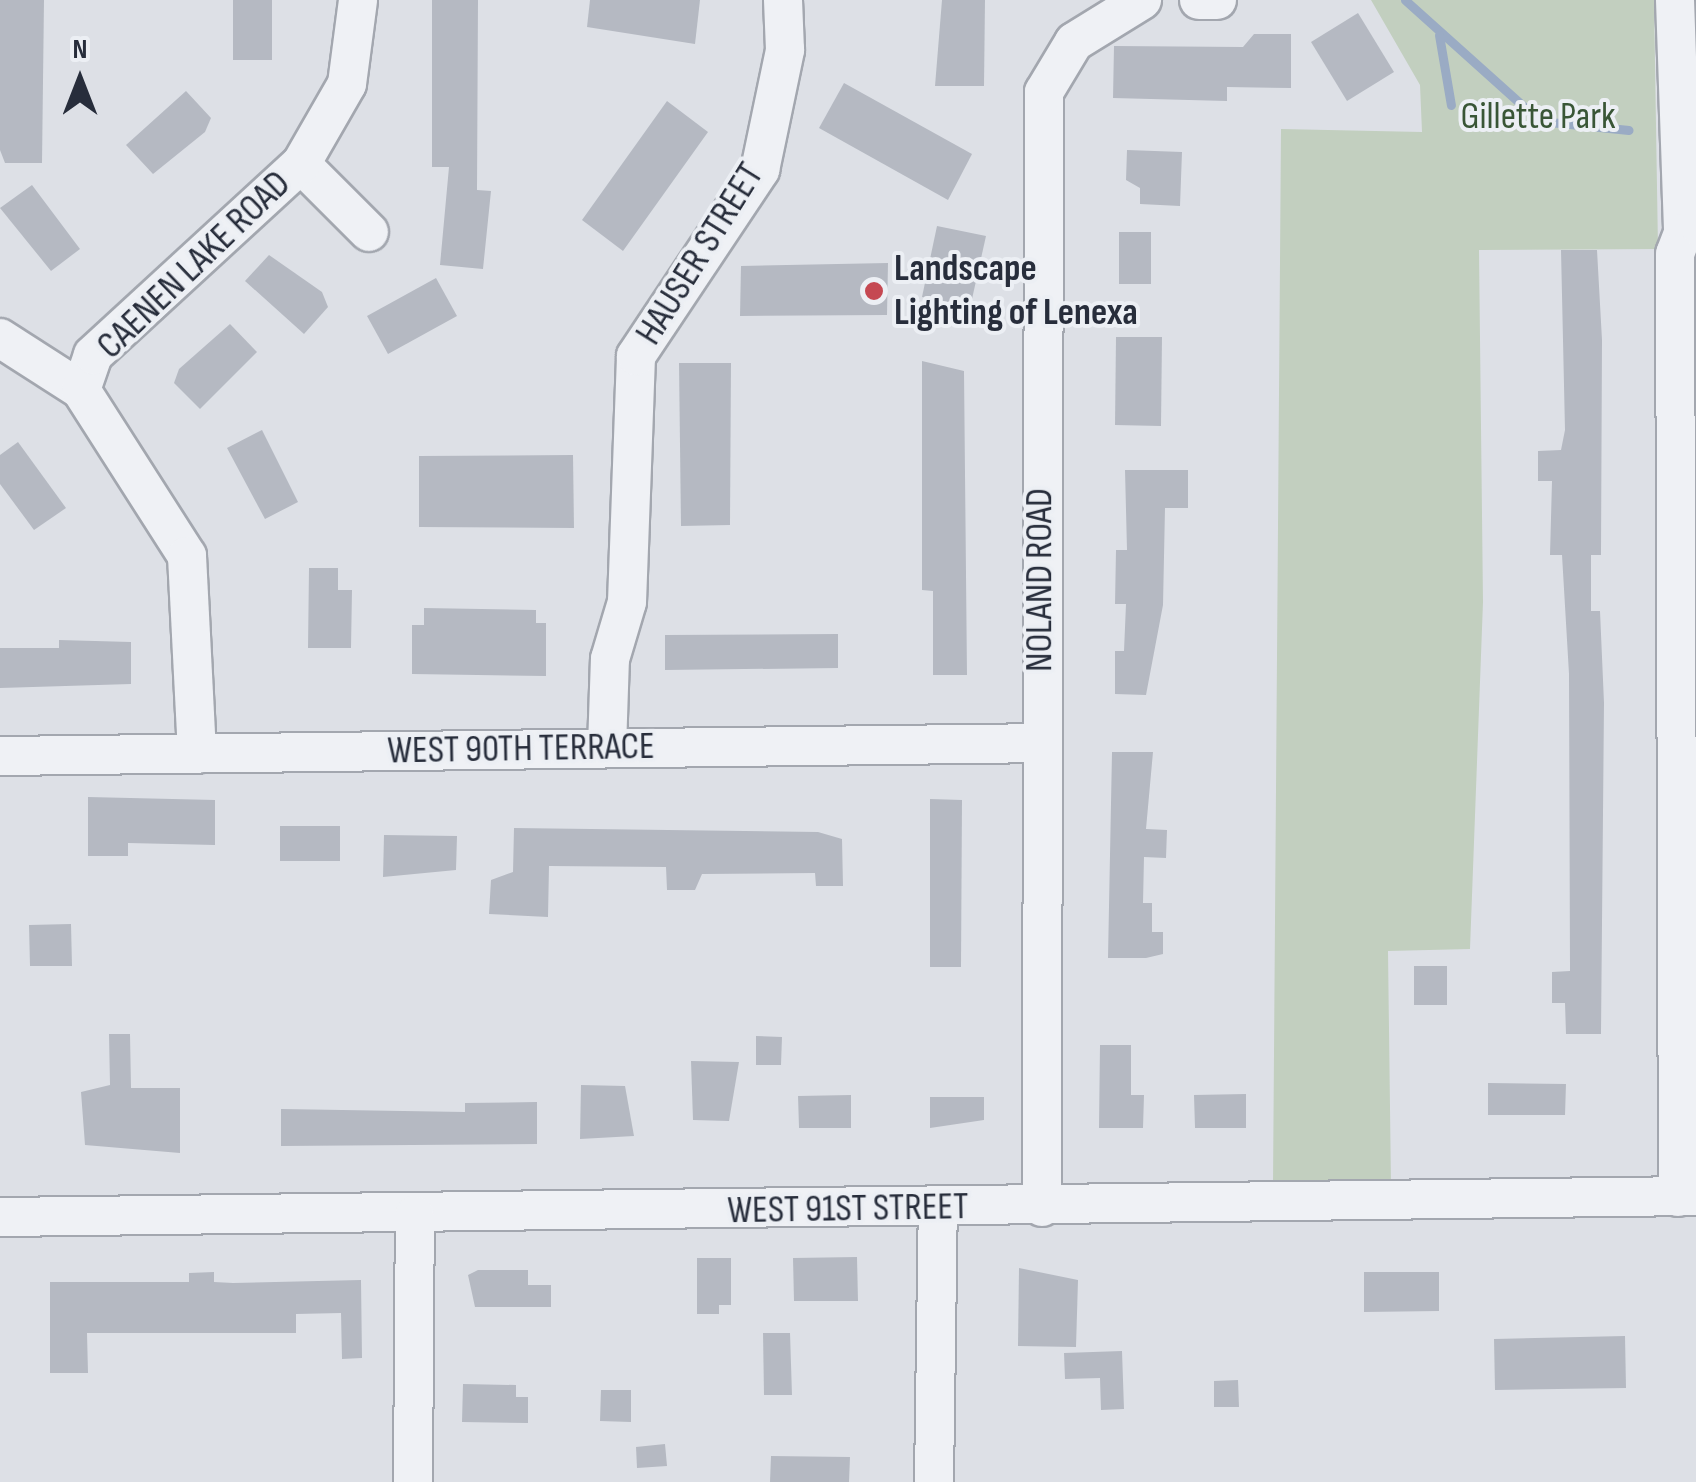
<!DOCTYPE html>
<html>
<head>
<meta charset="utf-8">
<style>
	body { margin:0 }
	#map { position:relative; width:1696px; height:1482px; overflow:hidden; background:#dde0e6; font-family:"Sofia Sans Condensed",sans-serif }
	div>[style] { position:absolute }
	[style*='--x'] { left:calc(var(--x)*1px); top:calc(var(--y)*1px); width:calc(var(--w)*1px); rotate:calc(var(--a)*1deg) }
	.green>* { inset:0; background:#c2cfbf }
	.stream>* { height:9px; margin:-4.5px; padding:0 4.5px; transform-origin:4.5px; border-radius:4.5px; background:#9aabc4 }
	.building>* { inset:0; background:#b5b9c2 }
	.roads { filter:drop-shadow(2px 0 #a3a7af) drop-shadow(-2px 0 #a3a7af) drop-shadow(0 2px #a3a7af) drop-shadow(0 -2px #a3a7af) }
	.minor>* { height:38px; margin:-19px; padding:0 19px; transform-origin:19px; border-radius:19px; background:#eff1f5 }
	.dots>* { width:28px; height:28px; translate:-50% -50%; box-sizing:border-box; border:5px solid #eceff4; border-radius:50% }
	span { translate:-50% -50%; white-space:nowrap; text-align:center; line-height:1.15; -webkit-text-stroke:8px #eceff4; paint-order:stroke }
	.park-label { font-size:38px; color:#395636 }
	.street-label { font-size:38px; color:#272d3b }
	.poi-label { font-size:38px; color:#272d3b; font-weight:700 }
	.left { translate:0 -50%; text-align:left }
	.north { position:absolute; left:30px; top:30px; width:100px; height:100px; -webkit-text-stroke:8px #eceff4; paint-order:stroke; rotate:0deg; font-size:28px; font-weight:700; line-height:40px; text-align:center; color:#272d3b }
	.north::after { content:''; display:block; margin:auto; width:35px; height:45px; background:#272d3b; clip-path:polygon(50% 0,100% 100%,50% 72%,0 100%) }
</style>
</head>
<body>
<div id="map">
	<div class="green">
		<div style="clip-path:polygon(1371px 0,1654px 0,1658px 249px,1479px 250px,1483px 602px,1470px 949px,1388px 951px,1391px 1185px,1273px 1184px,1281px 129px,1422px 132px,1420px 85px)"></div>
	</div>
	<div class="stream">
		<div style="--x:1405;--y:0;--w:181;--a:41.9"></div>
		<div style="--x:1540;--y:121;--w:89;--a:5.8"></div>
		<div style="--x:1439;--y:35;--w:71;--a:80.3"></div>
	</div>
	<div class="building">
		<div style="clip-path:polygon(0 0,44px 0,42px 163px,5px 163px,0 150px)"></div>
		<div style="clip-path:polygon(233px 0,272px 0,272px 60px,233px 60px)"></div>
		<div style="clip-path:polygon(432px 0,478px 0,477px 190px,491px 191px,483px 269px,440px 265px,449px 167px,432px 167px)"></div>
		<div style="clip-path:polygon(590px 0,700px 0,695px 44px,587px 27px)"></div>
		<div style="clip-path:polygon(942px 0,985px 0,984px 86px,935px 86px)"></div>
		<div style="clip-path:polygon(1358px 13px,1394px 72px,1347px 101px,1311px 42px)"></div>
		<div style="clip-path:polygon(1254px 34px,1291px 34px,1291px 88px,1227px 87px,1227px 101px,1113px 98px,1114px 46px,1243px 47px)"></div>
		<div style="clip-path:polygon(844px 83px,972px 154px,948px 200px,819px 128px)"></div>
		<div style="clip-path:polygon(186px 91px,211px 118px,205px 132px,153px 174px,126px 145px)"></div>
		<div style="clip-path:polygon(667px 101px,708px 132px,623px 251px,582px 220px)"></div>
		<div style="clip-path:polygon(1127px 150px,1182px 152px,1180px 206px,1140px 204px,1140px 188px,1126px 180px)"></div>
		<div style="clip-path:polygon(32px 185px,80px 249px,51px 271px,0 208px)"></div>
		<div style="clip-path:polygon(937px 226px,986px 236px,970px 308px,922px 297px)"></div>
		<div style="clip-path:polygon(1119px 232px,1151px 232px,1151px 284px,1119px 284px)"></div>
		<div style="clip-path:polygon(1561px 250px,1597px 250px,1602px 340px,1601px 555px,1591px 555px,1591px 611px,1600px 611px,1604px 703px,1601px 1034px,1566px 1034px,1565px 1003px,1552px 1003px,1552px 972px,1570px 971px,1569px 674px,1562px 555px,1550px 555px,1552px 481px,1538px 481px,1538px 451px,1561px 450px,1565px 430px)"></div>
		<div style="clip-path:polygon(269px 255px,322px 292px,328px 307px,304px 334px,245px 281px)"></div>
		<div style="clip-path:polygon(888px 263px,887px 315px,740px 316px,741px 266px)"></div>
		<div style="clip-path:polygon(436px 278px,457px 316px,388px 354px,367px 316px)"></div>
		<div style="clip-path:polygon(230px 324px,257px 352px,200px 409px,174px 383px,179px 369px)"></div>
		<div style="clip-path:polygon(1116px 337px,1162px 337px,1161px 426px,1115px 425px)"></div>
		<div style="clip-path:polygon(922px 361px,964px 371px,967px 675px,933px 675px,933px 591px,922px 590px)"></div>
		<div style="clip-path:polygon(679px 363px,731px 363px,730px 525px,681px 526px)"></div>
		<div style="clip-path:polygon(262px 430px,298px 502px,265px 519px,227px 448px)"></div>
		<div style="clip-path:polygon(18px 442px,66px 508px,34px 530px,0 484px,0 455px)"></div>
		<div style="clip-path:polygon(573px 455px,574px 528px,419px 527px,419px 456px)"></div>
		<div style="clip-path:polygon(1125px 470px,1188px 470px,1188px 508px,1165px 508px,1163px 605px,1146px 695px,1115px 694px,1115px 651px,1124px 651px,1126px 604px,1115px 604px,1116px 550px,1127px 550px)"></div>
		<div style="clip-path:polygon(309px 568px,338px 568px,338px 590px,352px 590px,351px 648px,308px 648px)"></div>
		<div style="clip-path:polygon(424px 608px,536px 610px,536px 623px,546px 623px,546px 676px,412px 674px,412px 625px,424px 625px)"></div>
		<div style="clip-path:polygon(838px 634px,838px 668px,665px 670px,665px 635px)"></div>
		<div style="clip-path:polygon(59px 640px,131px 642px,131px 684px,0 688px,0 648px,59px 648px)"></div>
		<div style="clip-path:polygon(1112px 752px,1153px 752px,1146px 829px,1167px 830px,1166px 858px,1144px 857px,1143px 903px,1152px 903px,1152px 932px,1163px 932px,1163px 954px,1146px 958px,1108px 958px)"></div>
		<div style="clip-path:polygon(88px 797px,215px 800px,215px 845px,128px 843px,128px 856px,88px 856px)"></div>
		<div style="clip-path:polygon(930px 799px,962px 800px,961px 967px,930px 967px)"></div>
		<div style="clip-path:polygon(280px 826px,340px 826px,340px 861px,280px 861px)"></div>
		<div style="clip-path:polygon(514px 828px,818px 832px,842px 839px,843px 886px,816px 886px,815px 873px,702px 874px,695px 890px,667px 890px,666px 867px,549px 866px,548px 917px,489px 914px,491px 880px,513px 872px)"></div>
		<div style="clip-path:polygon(384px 835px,457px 836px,456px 870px,383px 877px)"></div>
		<div style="clip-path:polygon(71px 924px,72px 966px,30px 966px,29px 925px)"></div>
		<div style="clip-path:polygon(1414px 966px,1447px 966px,1447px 1005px,1414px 1005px)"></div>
		<div style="clip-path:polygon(109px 1034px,130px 1034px,131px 1088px,180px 1088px,180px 1153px,85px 1145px,81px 1092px,110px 1085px)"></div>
		<div style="clip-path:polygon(756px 1036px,782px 1037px,781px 1065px,756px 1065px)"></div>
		<div style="clip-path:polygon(1100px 1045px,1131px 1045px,1131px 1095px,1144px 1095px,1143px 1128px,1099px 1128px)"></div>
		<div style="clip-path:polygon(691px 1061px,739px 1062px,729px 1121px,693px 1120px)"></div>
		<div style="clip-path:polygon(1488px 1083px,1566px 1084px,1565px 1115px,1488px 1115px)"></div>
		<div style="clip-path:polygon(581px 1085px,625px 1086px,634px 1136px,580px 1139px)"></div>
		<div style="clip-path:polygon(1246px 1094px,1246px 1128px,1195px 1128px,1194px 1095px)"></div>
		<div style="clip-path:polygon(851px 1095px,851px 1128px,799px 1128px,798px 1096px)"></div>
		<div style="clip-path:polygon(930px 1097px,984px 1097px,984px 1120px,930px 1128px)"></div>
		<div style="clip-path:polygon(537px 1102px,537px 1144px,281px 1146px,281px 1109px,465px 1112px,465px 1103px)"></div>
		<div style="clip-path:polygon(857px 1257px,858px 1301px,794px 1301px,793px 1258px)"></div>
		<div style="clip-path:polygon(697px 1258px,731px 1258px,731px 1305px,719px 1305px,719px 1314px,697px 1314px)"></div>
		<div style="clip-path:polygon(1019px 1268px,1078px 1280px,1076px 1347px,1018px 1346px)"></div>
		<div style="clip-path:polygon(478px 1270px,528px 1270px,528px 1285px,551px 1285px,551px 1307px,475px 1307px,468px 1275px)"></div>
		<div style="clip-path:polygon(214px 1272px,214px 1282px,233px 1283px,361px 1280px,362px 1358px,342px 1359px,341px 1313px,296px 1314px,296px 1333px,87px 1333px,88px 1373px,50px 1373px,50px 1282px,189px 1282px,189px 1273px)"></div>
		<div style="clip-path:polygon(1364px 1272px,1439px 1272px,1439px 1311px,1364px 1312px)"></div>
		<div style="clip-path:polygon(763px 1333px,790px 1333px,792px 1395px,764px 1395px)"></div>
		<div style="clip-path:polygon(1625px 1336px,1626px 1388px,1495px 1390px,1494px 1339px)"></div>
		<div style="clip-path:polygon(1122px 1351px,1124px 1409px,1101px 1410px,1100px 1378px,1065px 1379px,1064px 1353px)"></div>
		<div style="clip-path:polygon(1238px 1380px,1239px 1407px,1214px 1407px,1214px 1381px)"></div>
		<div style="clip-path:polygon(463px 1384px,516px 1385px,516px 1397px,528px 1397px,528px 1423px,462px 1422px)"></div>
		<div style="clip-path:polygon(601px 1390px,631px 1390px,631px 1422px,600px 1421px)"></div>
		<div style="clip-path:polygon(665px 1444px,667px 1466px,637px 1468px,636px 1447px)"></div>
		<div style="clip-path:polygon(771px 1456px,850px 1457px,849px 1482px,770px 1482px)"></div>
	</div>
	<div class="roads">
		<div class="minor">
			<div style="--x:1199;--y:0;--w:18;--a:0"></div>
			<div style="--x:1675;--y:0;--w:233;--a:88"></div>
			<div style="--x:1683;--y:233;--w:22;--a:111"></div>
			<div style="--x:1675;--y:254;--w:943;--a:89.82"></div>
			<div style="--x:301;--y:164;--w:96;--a:45"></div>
			<div style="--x:0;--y:338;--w:96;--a:32.7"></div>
			<div style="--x:81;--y:390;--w:197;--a:57.4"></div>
			<div style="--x:187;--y:556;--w:198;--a:87.1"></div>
			<div style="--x:81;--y:390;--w:37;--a:-71"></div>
			<div style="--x:93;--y:355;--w:282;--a:-42.6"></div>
			<div style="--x:301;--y:164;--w:92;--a:-60.1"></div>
			<div style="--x:347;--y:84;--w:85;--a:-82.5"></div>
			<div style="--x:607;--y:748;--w:89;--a:-88.1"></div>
			<div style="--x:610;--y:659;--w:59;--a:-73.4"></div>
			<div style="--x:627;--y:602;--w:246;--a:-87.9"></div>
			<div style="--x:636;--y:356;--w:224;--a:-56.3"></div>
			<div style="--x:760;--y:170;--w:123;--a:-78.2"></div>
			<div style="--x:785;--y:50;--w:50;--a:-92.3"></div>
			<div style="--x:0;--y:756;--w:1042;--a:-0.71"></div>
			<div style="--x:1042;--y:1207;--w:1115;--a:-89.9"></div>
			<div style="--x:1044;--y:92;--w:58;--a:-59"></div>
			<div style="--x:1074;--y:42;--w:80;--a:-31.7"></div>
			<div style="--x:0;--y:1217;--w:1696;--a:-0.71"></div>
			<div style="--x:413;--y:1482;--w:267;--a:-89.6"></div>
			<div style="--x:934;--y:1482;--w:274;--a:-89.2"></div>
		</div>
	</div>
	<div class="dots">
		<div style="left:874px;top:291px;background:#c54852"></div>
	</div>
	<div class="park-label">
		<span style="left:1538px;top:117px">Gillette Park</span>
	</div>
	<div class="street-label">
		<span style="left:700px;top:254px;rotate:-58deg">HAUSER STREET</span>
		<span style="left:194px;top:265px;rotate:-44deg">CAENEN LAKE ROAD</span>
		<span style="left:1040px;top:580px;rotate:-90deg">NOLAND ROAD</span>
		<span style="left:521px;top:749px;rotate:-1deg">WEST 90TH TERRACE</span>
		<span style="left:848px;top:1209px;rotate:-1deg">WEST 91ST STREET</span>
	</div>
	<div class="poi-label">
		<span class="left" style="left:894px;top:291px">Landscape<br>Lighting of Lenexa</span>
	</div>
	<div class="north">N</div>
</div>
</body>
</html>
